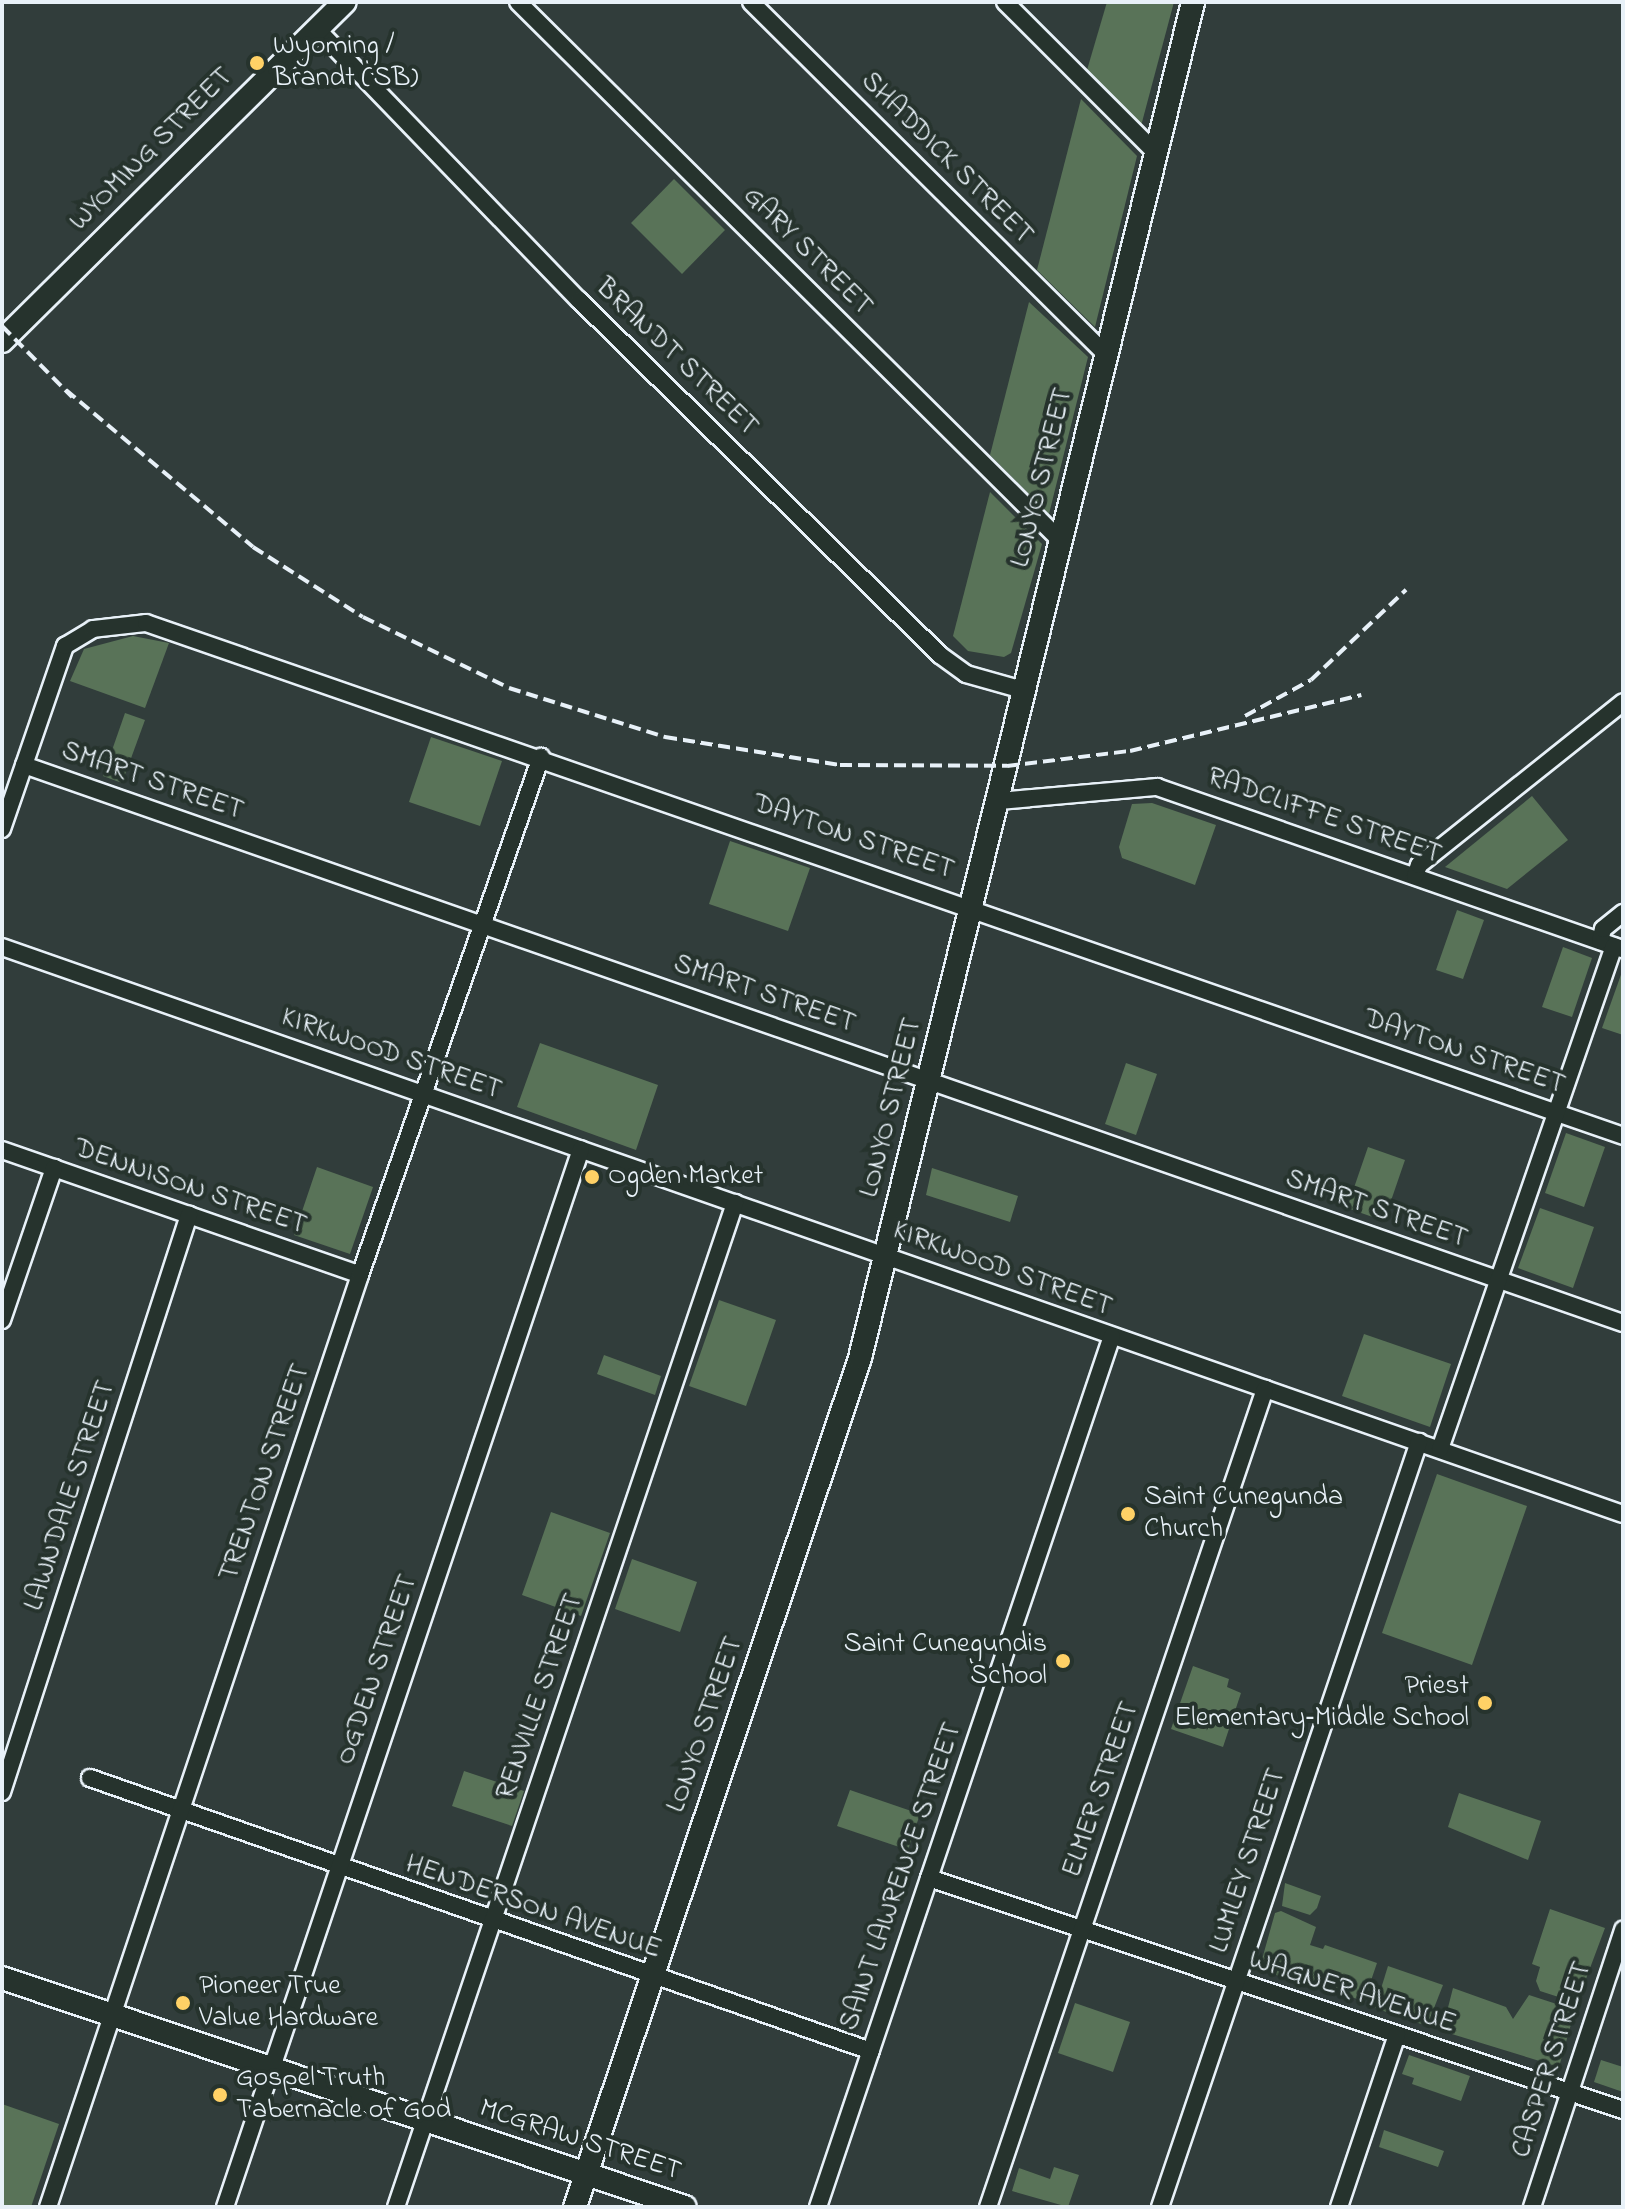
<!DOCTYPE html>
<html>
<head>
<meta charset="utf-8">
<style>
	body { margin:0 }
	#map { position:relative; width:1625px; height:2209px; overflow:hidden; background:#313d3b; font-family:"Indie Flower",sans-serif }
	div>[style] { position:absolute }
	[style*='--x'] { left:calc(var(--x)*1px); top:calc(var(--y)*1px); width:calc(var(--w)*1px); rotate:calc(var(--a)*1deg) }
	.green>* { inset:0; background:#597358 }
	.roads { filter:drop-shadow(2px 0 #e8f1f8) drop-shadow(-2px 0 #e8f1f8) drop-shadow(0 2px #e8f1f8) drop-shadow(0 -2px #e8f1f8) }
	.street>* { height:16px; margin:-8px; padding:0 8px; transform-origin:8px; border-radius:8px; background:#26332d }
	.secondary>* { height:22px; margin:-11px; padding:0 11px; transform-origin:11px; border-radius:11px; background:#26332d }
	.rail>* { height:4px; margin-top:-2px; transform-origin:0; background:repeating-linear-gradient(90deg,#e8f1f8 0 12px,transparent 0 18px) }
	.dots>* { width:22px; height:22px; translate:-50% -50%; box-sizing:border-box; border:4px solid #26332d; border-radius:50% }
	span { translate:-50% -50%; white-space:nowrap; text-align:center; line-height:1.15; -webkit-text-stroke:8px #26332d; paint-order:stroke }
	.poi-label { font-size:28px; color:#e8f1f8 }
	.left { translate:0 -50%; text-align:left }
	.right { translate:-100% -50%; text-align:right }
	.street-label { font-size:28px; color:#e8f1f8 }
	.frame { position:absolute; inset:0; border:4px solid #e8f1f8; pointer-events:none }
</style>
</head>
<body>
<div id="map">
	<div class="green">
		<div style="clip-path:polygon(1107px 2px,1174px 2px,1141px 126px,1087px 70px)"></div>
		<div style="clip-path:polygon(1081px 99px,1137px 156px,1095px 327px,1037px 270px)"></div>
		<div style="clip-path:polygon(674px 179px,725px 230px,682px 274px,631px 223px)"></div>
		<div style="clip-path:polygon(1029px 302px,1088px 357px,1049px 514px,990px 455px)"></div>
		<div style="clip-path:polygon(990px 492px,1042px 544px,1011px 653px,1004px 657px,968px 651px,953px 636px)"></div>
		<div style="clip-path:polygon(133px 636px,169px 643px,145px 708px,70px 681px,84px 649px)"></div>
		<div style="clip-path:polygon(125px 713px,145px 720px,122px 783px,103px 776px)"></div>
		<div style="clip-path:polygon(431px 737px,502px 761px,480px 826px,409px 802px)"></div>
		<div style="clip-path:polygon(1532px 796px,1568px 840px,1507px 889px,1445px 867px)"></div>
		<div style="clip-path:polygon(1152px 803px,1216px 825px,1195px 885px,1122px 858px,1119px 847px,1132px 804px)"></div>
		<div style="clip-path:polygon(730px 841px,810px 868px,788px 931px,709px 904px)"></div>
		<div style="clip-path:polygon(1457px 910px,1484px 920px,1463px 979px,1436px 970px)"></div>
		<div style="clip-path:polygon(1563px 947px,1592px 958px,1572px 1017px,1542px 1007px)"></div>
		<div style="clip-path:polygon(1623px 969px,1623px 1035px,1602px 1028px)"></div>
		<div style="clip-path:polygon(540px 1043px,658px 1085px,636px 1150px,517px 1107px)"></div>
		<div style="clip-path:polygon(1126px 1063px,1157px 1074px,1136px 1135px,1105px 1124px)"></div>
		<div style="clip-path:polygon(1566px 1133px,1605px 1147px,1584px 1207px,1545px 1193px)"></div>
		<div style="clip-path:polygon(1368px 1147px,1405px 1160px,1384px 1221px,1347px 1208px)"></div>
		<div style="clip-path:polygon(317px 1167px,373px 1187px,350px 1254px,294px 1235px)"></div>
		<div style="clip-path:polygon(932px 1168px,1018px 1196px,1010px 1222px,926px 1195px)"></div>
		<div style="clip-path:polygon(1540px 1208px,1594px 1227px,1573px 1288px,1518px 1268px)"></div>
		<div style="clip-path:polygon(719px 1300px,776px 1320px,746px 1406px,689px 1386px)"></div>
		<div style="clip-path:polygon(1364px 1334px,1451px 1364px,1430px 1427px,1342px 1396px)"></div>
		<div style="clip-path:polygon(604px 1355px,661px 1376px,655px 1395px,597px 1374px)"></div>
		<div style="clip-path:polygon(1437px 1474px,1527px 1506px,1472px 1665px,1382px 1633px)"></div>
		<div style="clip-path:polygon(551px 1512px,610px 1533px,581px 1616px,522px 1595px)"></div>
		<div style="clip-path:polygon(632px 1559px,697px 1582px,680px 1632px,615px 1609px)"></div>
		<div style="clip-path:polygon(1193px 1666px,1229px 1679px,1227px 1687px,1241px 1693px,1223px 1747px,1171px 1729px)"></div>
		<div style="clip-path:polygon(464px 1771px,524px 1791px,512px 1826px,452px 1806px)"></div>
		<div style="clip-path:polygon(850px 1790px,920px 1814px,908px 1850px,837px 1826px)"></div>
		<div style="clip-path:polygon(1459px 1793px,1541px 1821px,1528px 1860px,1448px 1827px)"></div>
		<div style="clip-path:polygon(1285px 1883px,1321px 1896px,1317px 1908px,1310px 1915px,1282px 1906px)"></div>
		<div style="clip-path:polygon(1550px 1909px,1605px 1928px,1577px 2003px,1540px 1991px,1536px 1981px,1540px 1967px,1532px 1964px)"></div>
		<div style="clip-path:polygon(1281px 1911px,1316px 1927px,1310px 1945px,1323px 1949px,1325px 1945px,1377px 1963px,1364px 2001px,1259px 1970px,1275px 1913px)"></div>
		<div style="clip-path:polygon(1388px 1966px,1443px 1985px,1427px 2026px,1375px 2008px)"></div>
		<div style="clip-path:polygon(1453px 1988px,1506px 2007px,1513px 2019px,1529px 1995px,1575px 2010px,1559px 2067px,1442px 2031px)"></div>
		<div style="clip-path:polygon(1075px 2003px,1130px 2022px,1113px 2072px,1058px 2053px)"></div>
		<div style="clip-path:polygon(1409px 2055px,1470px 2076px,1461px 2101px,1412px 2084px,1414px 2078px,1402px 2074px)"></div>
		<div style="clip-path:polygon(1601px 2060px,1623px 2067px,1623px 2092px,1594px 2082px)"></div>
		<div style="clip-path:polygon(2px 2104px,59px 2124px,31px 2207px,2px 2207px)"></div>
		<div style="clip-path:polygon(1384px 2130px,1444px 2151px,1438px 2167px,1379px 2147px)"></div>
		<div style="clip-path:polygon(1054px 2167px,1079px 2175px,1068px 2207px,1012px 2191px,1019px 2168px,1050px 2179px)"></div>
	</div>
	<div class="roads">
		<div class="street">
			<div style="--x:518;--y:2;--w:764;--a:44.79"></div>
			<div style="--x:751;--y:2;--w:499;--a:44.8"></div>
			<div style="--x:1005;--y:2;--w:216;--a:45"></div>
			<div style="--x:317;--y:29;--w:377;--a:46"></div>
			<div style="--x:579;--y:300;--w:506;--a:44.52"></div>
			<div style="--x:940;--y:655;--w:32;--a:36"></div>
			<div style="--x:966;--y:674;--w:59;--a:15.7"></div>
			<div style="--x:24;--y:765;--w:1694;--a:19.24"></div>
			<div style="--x:999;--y:801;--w:159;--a:-5.1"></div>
			<div style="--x:1157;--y:787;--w:493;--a:19.2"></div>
			<div style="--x:2;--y:829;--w:194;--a:-71"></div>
			<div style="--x:65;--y:646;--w:33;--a:-31"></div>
			<div style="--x:93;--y:629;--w:53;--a:-6.5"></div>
			<div style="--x:146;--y:623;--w:1564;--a:19.15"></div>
			<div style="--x:1415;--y:876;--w:12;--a:-70"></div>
			<div style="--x:1419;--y:865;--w:261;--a:-38.6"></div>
			<div style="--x:1600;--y:941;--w:12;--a:-76"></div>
			<div style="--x:1603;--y:929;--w:26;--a:-39"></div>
			<div style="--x:2;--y:947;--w:1717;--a:19.28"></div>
			<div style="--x:2;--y:1150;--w:379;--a:19.2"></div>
			<div style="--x:2;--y:1320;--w:161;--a:-71.1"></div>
			<div style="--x:1440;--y:1449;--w:532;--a:-70.92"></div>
			<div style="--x:90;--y:1778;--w:827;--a:19.27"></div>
			<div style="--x:2;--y:1792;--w:607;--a:-72.04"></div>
			<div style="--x:929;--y:1878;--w:732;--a:18.48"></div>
			<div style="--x:48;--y:2207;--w:983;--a:-71.49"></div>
			<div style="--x:360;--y:1275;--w:549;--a:-70.74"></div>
			<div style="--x:225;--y:2207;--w:1116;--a:-71.4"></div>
			<div style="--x:396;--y:2207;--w:1060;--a:-71.34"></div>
			<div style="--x:818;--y:2207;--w:919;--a:-71.35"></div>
			<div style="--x:988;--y:2207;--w:864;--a:-71.29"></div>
			<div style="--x:1160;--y:2207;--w:808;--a:-71.3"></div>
			<div style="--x:1339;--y:2207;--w:182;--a:-71.4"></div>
			<div style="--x:1532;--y:2207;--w:292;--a:-71.8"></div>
		</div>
		<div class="secondary">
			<div style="--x:2;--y:341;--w:482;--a:-44.7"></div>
			<div style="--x:2;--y:1978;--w:720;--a:18.54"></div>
			<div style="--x:575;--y:2207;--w:896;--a:-71.44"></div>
			<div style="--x:860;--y:1358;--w:1396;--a:-76.2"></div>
		</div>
	</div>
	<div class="rail">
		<div style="--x:2;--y:326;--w:100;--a:45.4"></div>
		<div style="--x:66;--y:390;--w:244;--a:40"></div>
		<div style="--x:253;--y:547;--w:130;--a:32.5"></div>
		<div style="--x:363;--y:617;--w:162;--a:25.9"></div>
		<div style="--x:509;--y:688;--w:164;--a:17.4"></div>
		<div style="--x:665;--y:737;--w:177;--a:9.1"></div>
		<div style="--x:840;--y:765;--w:167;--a:0.3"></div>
		<div style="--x:1007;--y:766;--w:124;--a:-7"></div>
		<div style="--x:1130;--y:751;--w:238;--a:-13.6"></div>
		<div style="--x:1245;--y:716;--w:75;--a:-28.6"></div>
		<div style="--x:1311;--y:680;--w:131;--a:-43.5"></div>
	</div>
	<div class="dots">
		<div style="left:257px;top:63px;background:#ffd166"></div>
		<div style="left:592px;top:1177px;background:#ffd166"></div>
		<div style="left:1128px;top:1514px;background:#ffd166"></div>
		<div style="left:1063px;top:1661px;background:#ffd166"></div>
		<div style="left:1485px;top:1703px;background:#ffd166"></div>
		<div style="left:183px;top:2003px;background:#ffd166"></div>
		<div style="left:220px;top:2095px;background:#ffd166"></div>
	</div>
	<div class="poi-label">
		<span class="left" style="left:273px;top:63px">Wyoming /<br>Brandt (SB)</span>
		<span class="left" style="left:608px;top:1177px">Ogden Market</span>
		<span class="left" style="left:1144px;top:1514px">Saint Cunegunda<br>Church</span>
		<span class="right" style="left:1047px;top:1661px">Saint Cunegundis<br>School</span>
		<span class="right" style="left:1469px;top:1703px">Priest<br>Elementary‑Middle School</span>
		<span class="left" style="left:199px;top:2003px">Pioneer True<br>Value Hardware</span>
		<span class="left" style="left:236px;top:2095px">Gospel Truth<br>Tabernacle of God</span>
	</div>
	<div class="street-label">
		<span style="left:152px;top:150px;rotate:-45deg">WYOMING STREET</span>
		<span style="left:946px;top:159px;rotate:45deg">SHADDICK STREET</span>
		<span style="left:807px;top:252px;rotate:45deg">GARY STREET</span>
		<span style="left:676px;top:358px;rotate:44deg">BRANDT STREET</span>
		<span style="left:1043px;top:478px;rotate:-76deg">LONYO STREET</span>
		<span style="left:152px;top:782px;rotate:19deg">SMART STREET</span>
		<span style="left:1324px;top:817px;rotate:19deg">RADCLIFFE STREET</span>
		<span style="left:853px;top:838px;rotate:19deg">DAYTON STREET</span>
		<span style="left:764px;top:995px;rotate:19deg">SMART STREET</span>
		<span style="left:1464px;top:1053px;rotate:19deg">DAYTON STREET</span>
		<span style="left:391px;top:1055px;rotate:19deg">KIRKWOOD STREET</span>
		<span style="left:892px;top:1108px;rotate:-76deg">LONYO STREET</span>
		<span style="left:190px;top:1188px;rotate:19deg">DENNISON STREET</span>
		<span style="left:1376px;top:1210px;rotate:19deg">SMART STREET</span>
		<span style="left:1002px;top:1270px;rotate:20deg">KIRKWOOD STREET</span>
		<span style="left:266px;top:1473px;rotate:-71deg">TRENTON STREET</span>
		<span style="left:71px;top:1496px;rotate:-72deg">LAWNDALE STREET</span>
		<span style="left:378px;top:1670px;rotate:-71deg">OGDEN STREET</span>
		<span style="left:541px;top:1697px;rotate:-71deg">RENVILLE STREET</span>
		<span style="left:706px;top:1725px;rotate:-71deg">LONYO STREET</span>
		<span style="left:1102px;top:1790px;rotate:-71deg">ELMER STREET</span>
		<span style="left:1249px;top:1861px;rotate:-72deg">LUMLEY STREET</span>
		<span style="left:902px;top:1877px;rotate:-71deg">SAINT LAWRENCE STREET</span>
		<span style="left:533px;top:1908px;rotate:19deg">HENDERSON AVENUE</span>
		<span style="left:1352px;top:1993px;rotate:18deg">WAGNER AVENUE</span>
		<span style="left:1553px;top:2060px;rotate:-72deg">CASPER STREET</span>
		<span style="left:580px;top:2141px;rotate:18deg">MCGRAW STREET</span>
	</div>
	<div class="frame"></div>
</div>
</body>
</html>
